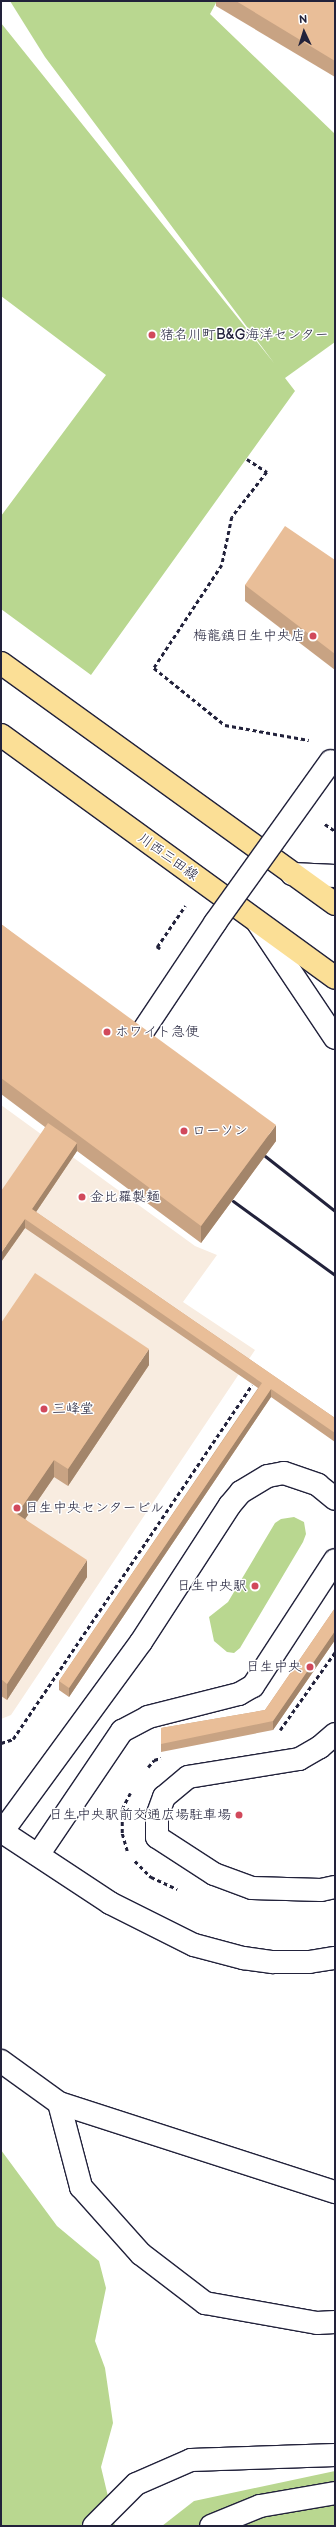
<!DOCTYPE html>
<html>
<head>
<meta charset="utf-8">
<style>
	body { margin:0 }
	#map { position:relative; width:336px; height:2527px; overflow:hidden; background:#fff; font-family:"Balsamiq Sans","Klee One",sans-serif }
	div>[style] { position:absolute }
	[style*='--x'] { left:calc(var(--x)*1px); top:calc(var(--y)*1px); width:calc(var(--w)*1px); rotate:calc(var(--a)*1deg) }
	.built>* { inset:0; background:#f8ece0 }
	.green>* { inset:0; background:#b9d790 }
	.path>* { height:2.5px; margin-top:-1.25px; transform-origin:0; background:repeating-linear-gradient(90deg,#22223b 0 4px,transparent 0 7px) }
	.roads { filter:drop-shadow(1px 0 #22223b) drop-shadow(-1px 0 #22223b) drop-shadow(0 1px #22223b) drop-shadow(0 -1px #22223b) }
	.minor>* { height:22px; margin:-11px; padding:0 11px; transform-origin:11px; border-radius:11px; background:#fff }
	.major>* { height:22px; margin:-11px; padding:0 11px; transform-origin:11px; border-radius:11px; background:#fbdf96 }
	.rail>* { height:3px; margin:-1.5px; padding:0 1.5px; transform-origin:1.5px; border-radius:1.5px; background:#22223b }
	.bridges { filter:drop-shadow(1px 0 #22223b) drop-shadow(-1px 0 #22223b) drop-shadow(0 1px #22223b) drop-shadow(0 -1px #22223b) }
	.minor-bridge>* { height:22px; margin:-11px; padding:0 11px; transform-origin:11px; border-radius:11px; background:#fff }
	.wall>* { inset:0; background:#c8a383 }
	.shaded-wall>* { inset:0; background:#a3856a }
	.building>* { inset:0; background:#e9be98 }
	.dots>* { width:11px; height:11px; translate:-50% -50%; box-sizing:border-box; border:2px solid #fff; border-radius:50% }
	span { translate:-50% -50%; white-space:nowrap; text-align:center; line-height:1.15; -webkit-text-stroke:3px #fff; paint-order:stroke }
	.poi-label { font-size:14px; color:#22223b }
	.left { translate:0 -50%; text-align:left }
	.right { translate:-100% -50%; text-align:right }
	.street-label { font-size:14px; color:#22223b }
	.frame { position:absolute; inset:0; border:2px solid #22223b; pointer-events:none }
	.north { position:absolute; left:284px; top:12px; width:40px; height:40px; -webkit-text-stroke:3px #fff; paint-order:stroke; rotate:356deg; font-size:11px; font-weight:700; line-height:16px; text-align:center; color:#22223b }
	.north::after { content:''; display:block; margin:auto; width:14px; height:18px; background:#22223b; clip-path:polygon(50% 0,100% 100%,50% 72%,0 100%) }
</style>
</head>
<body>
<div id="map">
	<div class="built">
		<div style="clip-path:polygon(1px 1105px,195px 1246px,217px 1255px,183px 1302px,255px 1350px,11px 1715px,1px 1719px)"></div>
	</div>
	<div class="green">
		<div style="clip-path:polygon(10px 1px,217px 1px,210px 14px,335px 134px,335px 342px,285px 378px,295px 391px,91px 675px,1px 609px,1px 516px,106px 375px,1px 296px,1px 23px,274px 363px,45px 57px)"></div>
		<div style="clip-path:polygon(294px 1517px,304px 1522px,306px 1534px,303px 1542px,240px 1648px,234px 1653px,227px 1652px,214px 1641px,209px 1617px,228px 1602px,275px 1523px,281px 1519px)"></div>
		<div style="clip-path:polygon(1px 2150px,57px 2226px,99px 2261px,106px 2288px,95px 2341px,105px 2368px,113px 2423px,101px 2467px,115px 2526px,1px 2526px)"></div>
		<div style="clip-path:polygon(335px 2471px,335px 2526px,162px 2526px,194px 2501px)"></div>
	</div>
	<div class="path">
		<div style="--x:247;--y:459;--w:24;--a:33"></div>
		<div style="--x:267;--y:472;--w:57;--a:127.9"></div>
		<div style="--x:232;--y:517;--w:49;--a:101.8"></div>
		<div style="--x:222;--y:565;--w:123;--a:123.4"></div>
		<div style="--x:154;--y:668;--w:91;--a:38.8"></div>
		<div style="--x:225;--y:725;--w:85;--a:10.1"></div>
		<div style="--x:325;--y:824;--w:12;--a:35"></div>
		<div style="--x:160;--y:949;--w:4;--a:-146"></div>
		<div style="--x:157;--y:947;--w:50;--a:-55.7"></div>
		<div style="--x:280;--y:1730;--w:95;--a:-54.8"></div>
		<div style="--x:1;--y:1743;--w:13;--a:-18"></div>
		<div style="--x:13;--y:1739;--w:427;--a:-56"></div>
		<div style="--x:148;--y:1767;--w:9;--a:-49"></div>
		<div style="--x:154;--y:1760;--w:7;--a:-16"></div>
		<div style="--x:127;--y:1851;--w:19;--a:-106"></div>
		<div style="--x:122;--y:1833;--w:24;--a:-90"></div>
		<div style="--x:122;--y:1809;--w:18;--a:-63"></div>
		<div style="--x:135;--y:1861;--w:23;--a:45"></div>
		<div style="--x:151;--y:1877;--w:29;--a:25"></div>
	</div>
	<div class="roads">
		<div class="minor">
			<div style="--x:292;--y:874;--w:43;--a:2.7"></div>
			<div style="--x:258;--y:923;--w:138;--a:56.2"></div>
			<div style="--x:335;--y:1734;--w:20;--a:139"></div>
			<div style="--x:320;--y:1747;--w:24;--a:150"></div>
			<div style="--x:299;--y:1759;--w:112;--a:170.8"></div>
			<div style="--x:188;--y:1777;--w:31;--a:140"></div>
			<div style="--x:164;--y:1797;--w:20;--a:110"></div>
			<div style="--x:157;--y:1816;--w:21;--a:90"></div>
			<div style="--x:157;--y:1837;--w:68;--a:33"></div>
			<div style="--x:214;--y:1874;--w:40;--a:20.2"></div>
			<div style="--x:252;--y:1888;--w:69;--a:1.7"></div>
			<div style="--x:321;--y:1890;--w:14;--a:-12"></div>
			<div style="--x:1;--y:1831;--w:131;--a:33.4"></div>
			<div style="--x:110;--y:1903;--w:94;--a:26.6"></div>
			<div style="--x:194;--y:1945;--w:51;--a:14.9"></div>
			<div style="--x:243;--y:1958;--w:30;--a:8"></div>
			<div style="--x:273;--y:1962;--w:36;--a:0"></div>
			<div style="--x:309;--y:1962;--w:26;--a:-9"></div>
			<div style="--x:2;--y:1832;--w:235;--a:-53.8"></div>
			<div style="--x:141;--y:1642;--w:163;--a:-57"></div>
			<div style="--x:230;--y:1505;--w:17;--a:-50"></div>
			<div style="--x:241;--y:1492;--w:31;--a:-31"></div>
			<div style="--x:268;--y:1476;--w:16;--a:-11"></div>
			<div style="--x:284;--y:1473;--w:36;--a:19"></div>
			<div style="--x:318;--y:1485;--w:22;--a:39"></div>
			<div style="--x:38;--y:1855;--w:150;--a:-55.9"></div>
			<div style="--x:122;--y:1731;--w:30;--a:-28"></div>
			<div style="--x:148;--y:1717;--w:94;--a:-14.2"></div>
			<div style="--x:239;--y:1694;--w:16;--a:-30"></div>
			<div style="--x:253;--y:1686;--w:150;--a:-56.9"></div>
			<div style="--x:1;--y:2061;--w:72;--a:35.9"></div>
			<div style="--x:59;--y:2103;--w:290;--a:17.9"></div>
			<div style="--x:59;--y:2103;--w:87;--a:75.3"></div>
			<div style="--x:81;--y:2187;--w:90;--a:48.2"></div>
			<div style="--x:141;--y:2254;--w:81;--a:37.4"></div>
			<div style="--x:205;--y:2303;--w:114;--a:10.1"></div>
			<div style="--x:317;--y:2323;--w:18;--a:-3"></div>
			<div style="--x:94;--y:2526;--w:59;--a:-45"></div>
			<div style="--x:136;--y:2484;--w:60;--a:-23.6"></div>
			<div style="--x:191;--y:2460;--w:144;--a:-2"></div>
			<div style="--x:211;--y:2526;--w:53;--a:-22.2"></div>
			<div style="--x:260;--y:2506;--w:76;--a:-9.8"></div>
		</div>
		<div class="major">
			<div style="--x:1;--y:663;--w:412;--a:35.8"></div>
			<div style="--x:1;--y:735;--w:413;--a:36"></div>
		</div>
	</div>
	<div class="rail">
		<div style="--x:265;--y:1156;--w:89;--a:38.2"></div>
		<div style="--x:233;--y:1201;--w:126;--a:36"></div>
	</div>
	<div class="bridges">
		<div class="minor-bridge">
			<div style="--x:137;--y:1040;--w:141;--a:-56.3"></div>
			<div style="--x:215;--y:923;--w:199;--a:-54.4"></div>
		</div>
	</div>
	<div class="wall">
		<div style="clip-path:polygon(216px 1px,335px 1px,335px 77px,216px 6px)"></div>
		<div style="clip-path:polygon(335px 560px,335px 670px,245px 601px,245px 585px)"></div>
		<div style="clip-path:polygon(1px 924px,276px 1141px,201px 1243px,77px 1151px,36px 1212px,335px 1418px,335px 1442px,271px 1397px,69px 1697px,59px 1690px,59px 1681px,258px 1388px,25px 1228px,1px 1262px,45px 1127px,1px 1094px)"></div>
		<div style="clip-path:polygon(1px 1323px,149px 1365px,68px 1486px,54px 1477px,25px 1519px,87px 1577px,7px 1700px,1px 1696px)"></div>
		<div style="clip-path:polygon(335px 1608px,335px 1640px,273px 1730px,161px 1752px,161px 1728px,265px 1710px)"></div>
	</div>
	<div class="shaded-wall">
		<div style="clip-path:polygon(276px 1125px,276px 1141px,201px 1243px,201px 1226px)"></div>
		<div style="clip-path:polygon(77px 1143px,77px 1151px,32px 1218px,32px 1209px)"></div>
		<div style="clip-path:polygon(25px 1219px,25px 1228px,1px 1262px,1px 1253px)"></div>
		<div style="clip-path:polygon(149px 1349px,149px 1365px,68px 1486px,68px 1469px)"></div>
		<div style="clip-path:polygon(271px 1389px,271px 1397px,69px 1697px,69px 1688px)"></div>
		<div style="clip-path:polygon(54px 1460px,54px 1477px,17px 1531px,17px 1514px)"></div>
		<div style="clip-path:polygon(87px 1560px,87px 1577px,7px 1700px,7px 1684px)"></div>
		<div style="clip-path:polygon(335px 1631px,335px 1640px,273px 1730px,273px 1721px)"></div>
	</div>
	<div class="building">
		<div style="clip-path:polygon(236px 1px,335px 1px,335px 61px)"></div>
		<div style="clip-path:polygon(285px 526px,335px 560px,335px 654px,245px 585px)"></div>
		<div style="clip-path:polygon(1px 924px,276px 1125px,201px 1226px,1px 1078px)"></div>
		<div style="clip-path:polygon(48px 1123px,77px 1143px,32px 1209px,335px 1418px,335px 1433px,271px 1389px,69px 1688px,59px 1681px,262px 1383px,25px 1219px,1px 1253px,1px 1191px)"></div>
		<div style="clip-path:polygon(35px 1273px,149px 1349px,68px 1469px,54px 1460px,17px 1514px,87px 1560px,7px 1684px,1px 1679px,1px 1323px)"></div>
		<div style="clip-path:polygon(335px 1608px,335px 1631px,273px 1721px,161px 1744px,161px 1728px,265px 1710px)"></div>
	</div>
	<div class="dots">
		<div style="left:152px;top:335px;background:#d1495b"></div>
		<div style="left:313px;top:636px;background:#d1495b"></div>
		<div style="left:107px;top:1032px;background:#d1495b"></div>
		<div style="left:184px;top:1131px;background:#d1495b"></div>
		<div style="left:82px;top:1197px;background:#d1495b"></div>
		<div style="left:44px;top:1409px;background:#d1495b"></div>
		<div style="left:17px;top:1508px;background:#d1495b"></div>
		<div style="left:255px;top:1586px;background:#d1495b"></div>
		<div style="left:310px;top:1667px;background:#d1495b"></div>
		<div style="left:239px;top:1815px;background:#d1495b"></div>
	</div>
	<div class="poi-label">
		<span class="left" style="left:160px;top:335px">猪名川町B&amp;G海洋センター</span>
		<span class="right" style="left:305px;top:636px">梅龍鎮日生中央店</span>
		<span class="left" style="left:115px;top:1032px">ホワイト急便</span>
		<span class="left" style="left:192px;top:1131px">ローソン</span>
		<span class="left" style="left:90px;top:1197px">金比羅製麺</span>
		<span class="left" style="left:52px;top:1409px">三峰堂</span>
		<span class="left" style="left:25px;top:1508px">日生中央センタービル</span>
		<span class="right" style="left:247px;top:1586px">日生中央駅</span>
		<span class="right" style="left:302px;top:1667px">日生中央</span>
		<span class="right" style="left:231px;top:1815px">日生中央駅前交通広場駐車場</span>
	</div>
	<div class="street-label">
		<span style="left:168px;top:857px;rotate:36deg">川西三田線</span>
	</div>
	<div class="frame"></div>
	<div class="north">N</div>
</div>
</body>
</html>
